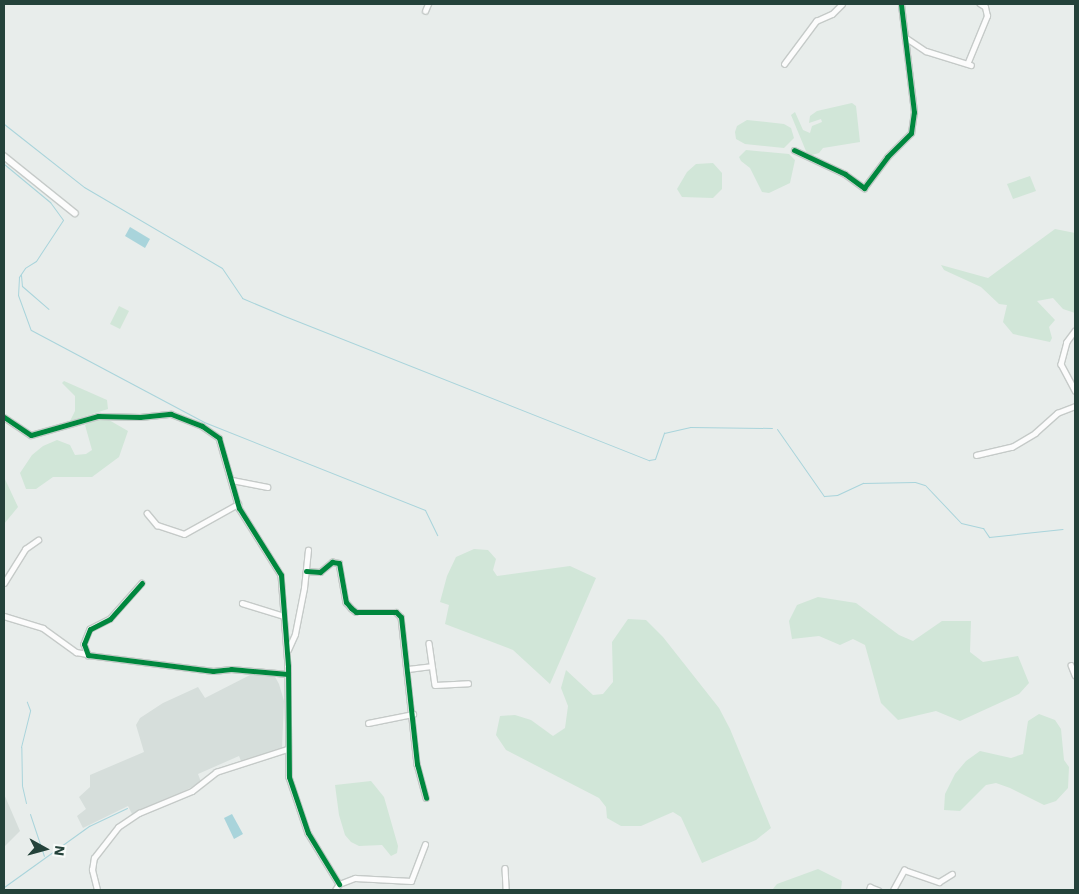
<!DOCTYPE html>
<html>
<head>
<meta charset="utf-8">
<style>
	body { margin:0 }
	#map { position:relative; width:1079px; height:894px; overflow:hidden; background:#e8edeb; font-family:"Work Sans",sans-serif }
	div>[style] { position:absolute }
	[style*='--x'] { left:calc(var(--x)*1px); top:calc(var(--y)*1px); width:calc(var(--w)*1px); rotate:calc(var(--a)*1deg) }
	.built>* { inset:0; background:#d6dedb }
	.green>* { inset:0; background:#d1e6d8 }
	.water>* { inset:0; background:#a9d4db }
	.stream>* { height:1px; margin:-0.5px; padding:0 0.5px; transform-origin:0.5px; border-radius:0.5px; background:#a9d4db }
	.roads { filter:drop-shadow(1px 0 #c5cac8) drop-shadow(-1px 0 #c5cac8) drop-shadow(0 1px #c5cac8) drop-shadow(0 -1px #c5cac8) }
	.minor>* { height:4.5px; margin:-2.25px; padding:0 2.25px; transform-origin:2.25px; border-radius:2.25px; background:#fcfcfc }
	.secondary>* { height:5.5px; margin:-2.75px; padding:0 2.75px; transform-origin:2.75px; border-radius:2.75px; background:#fcfcfc }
	.cycleway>* { height:5px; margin:-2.5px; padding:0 2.5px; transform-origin:2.5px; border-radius:2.5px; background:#00873e }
	span { translate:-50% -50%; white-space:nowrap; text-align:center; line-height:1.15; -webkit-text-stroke:4.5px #f7fbf9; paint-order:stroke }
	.frame { position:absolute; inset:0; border:5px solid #24423a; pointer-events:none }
	.north { position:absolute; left:20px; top:824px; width:50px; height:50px; -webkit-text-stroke:4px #f7fbf9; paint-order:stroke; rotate:97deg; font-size:14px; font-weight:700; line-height:20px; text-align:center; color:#24423a }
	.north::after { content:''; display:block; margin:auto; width:18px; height:22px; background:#24423a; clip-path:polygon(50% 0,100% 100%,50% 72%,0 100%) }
</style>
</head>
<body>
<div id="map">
	<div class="built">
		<div style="clip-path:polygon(250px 675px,274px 675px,279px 684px,284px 701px,282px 748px,241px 761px,239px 756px,198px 774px,201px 782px,181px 793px,132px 814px,128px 806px,83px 828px,77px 816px,86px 809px,79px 797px,90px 787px,90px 775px,144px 752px,136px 725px,140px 718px,163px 703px,198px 687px,205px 698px)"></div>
		<div style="clip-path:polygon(4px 794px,20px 831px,4px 847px)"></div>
	</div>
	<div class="green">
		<div style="clip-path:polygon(852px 103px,856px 106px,860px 142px,823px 148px,819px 153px,808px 156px,791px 115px,795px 112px,803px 130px,810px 133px,812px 126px,822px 122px,821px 119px,809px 123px,810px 116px,817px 111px)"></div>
		<div style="clip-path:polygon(747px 120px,784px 124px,791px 128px,794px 138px,784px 148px,745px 144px,736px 139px,735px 132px,737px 126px)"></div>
		<div style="clip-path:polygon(746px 150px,789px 154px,795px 160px,790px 183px,769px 193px,762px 192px,750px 168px,741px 161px,739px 157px)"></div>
		<div style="clip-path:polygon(713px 163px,722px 173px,722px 189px,713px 198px,682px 197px,677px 189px,687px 172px,696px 164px)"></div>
		<div style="clip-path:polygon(1030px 176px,1036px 191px,1013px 199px,1007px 184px)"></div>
		<div style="clip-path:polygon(1055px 229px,1075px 233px,1075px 313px,1063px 309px,1053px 298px,1037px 301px,1055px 320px,1049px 327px,1052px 338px,1050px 342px,1013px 334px,1003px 322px,1007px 305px,999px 304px,981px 287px,944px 270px,941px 265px,988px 278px)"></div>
		<div style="clip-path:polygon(119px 306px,129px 311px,120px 329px,110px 324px)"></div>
		<div style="clip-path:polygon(64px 381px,107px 400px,108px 409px,70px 421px,75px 411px,75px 396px,62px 383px)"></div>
		<div style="clip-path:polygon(102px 416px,128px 431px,119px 457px,92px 477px,53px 477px,36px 489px,26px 489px,20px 473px,32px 455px,43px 446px,57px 440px,70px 445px,75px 455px,86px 454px,92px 450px,85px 425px)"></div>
		<div style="clip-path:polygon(4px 477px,18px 507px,4px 524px)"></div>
		<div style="clip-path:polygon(474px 549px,488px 550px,496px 559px,493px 570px,497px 576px,570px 566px,596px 578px,550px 684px,513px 650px,445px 624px,449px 605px,440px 602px,447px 576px,456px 557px)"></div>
		<div style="clip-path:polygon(818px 597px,856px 603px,899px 635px,913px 641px,942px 621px,971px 621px,970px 652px,983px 662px,1018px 656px,1029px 683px,1019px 694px,960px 721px,936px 711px,898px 720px,881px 703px,865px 645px,853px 639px,840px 645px,819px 636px,792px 639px,789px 621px,797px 605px)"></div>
		<div style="clip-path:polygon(628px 619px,646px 620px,663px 637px,719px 708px,730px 729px,771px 828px,756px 840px,702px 863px,681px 817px,673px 812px,641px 826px,621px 826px,607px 818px,606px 807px,599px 798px,506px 750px,496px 735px,500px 716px,515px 715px,531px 720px,553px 736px,565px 728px,568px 706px,561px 688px,566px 670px,593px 695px,603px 694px,613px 682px,612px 642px)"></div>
		<div style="clip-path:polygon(1039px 714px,1055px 720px,1061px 729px,1064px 760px,1069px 767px,1068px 788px,1056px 801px,1044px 805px,1010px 788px,996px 783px,986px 785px,960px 811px,944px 810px,945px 794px,955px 774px,966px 761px,980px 751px,1011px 758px,1023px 754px,1028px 721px)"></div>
		<div style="clip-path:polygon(371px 781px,384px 797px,398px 846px,397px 853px,391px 856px,382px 845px,359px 846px,351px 842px,345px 835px,339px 815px,335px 785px)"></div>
		<div style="clip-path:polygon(818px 869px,842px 881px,841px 890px,772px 890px,777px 884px)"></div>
	</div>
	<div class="water">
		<div style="clip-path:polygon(130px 227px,150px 239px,145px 248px,125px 236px)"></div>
		<div style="clip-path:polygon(232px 814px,243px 834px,234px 839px,224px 818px)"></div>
	</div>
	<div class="stream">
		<div style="--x:4;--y:124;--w:102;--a:38.2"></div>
		<div style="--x:84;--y:187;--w:160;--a:30.4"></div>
		<div style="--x:222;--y:268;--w:36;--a:56"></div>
		<div style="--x:242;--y:298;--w:43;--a:23"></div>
		<div style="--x:282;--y:315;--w:395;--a:21.6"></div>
		<div style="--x:649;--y:460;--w:6;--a:-9"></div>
		<div style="--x:655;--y:459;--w:28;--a:-71"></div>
		<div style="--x:664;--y:433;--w:27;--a:-13"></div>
		<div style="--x:690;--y:427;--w:82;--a:0.7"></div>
		<div style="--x:4;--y:164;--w:60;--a:39.6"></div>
		<div style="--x:50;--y:202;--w:22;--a:54"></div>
		<div style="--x:63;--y:220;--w:49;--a:123.4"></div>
		<div style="--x:36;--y:261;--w:13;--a:148"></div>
		<div style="--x:25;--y:268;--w:11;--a:124"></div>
		<div style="--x:19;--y:277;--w:18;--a:93"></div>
		<div style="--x:18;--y:295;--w:37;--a:70"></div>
		<div style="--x:31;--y:330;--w:196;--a:28"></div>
		<div style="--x:204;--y:422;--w:238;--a:21.7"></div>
		<div style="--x:425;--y:510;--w:28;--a:64"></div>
		<div style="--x:21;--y:275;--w:11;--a:85"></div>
		<div style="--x:22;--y:286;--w:35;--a:41"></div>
		<div style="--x:777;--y:429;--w:82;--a:55"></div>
		<div style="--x:824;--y:496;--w:13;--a:-4"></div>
		<div style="--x:837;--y:495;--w:29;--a:-25"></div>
		<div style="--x:863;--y:483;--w:52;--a:-1.1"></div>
		<div style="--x:915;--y:482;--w:10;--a:17"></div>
		<div style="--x:925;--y:485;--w:52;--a:46.5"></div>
		<div style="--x:961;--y:523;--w:23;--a:13"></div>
		<div style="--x:983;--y:528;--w:11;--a:56"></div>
		<div style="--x:989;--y:537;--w:74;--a:-6.2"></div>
		<div style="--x:26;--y:803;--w:17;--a:-103"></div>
		<div style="--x:22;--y:786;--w:39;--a:-91"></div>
		<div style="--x:21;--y:747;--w:38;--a:-76"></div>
		<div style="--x:30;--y:710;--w:9;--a:-111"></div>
		<div style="--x:30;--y:814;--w:44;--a:71.6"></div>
		<div style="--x:4;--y:887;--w:105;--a:-35.7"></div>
		<div style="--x:89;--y:826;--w:42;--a:-25.3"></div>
	</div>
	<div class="roads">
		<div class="minor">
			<div style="--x:425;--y:11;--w:8;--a:-67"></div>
			<div style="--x:905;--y:37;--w:25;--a:34"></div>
			<div style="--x:926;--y:51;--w:47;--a:17.3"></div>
			<div style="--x:968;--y:62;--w:50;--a:-67.6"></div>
			<div style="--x:987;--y:16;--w:9;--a:-103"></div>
			<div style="--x:985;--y:7;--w:6;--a:-149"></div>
			<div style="--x:784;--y:64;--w:54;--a:-53.3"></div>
			<div style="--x:816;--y:21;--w:17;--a:-24"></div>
			<div style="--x:832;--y:14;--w:14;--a:-45"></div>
			<div style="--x:794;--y:150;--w:56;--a:25.2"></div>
			<div style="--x:845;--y:174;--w:24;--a:36"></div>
			<div style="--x:864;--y:188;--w:39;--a:-53"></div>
			<div style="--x:887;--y:157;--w:34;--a:-45"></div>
			<div style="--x:911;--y:133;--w:21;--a:-82"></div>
			<div style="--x:914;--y:112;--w:109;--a:-96.9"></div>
			<div style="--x:1075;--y:331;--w:14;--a:126"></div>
			<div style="--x:1067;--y:342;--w:23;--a:105"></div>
			<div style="--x:1061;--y:364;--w:30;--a:62"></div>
			<div style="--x:4;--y:417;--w:32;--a:34"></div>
			<div style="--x:31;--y:435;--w:70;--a:-15.8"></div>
			<div style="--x:98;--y:416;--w:42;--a:1.4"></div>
			<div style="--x:140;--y:417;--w:31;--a:-6"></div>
			<div style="--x:171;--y:414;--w:33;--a:21"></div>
			<div style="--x:202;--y:426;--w:21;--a:35"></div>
			<div style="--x:219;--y:438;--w:73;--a:74.1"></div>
			<div style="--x:239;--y:508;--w:79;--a:57.9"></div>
			<div style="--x:281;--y:575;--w:91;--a:85.6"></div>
			<div style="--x:288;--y:666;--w:111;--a:89.5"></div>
			<div style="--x:289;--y:777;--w:59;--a:71.3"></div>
			<div style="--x:308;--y:833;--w:60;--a:58.7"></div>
			<div style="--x:976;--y:455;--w:37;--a:-13"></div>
			<div style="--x:1012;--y:447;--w:27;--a:-31"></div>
			<div style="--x:1035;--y:433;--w:30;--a:-42"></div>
			<div style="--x:1057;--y:413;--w:19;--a:-21"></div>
			<div style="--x:232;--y:480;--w:36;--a:11"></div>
			<div style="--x:147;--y:513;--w:16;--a:50"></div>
			<div style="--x:157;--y:525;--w:28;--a:18"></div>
			<div style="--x:184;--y:534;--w:62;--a:-29.1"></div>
			<div style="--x:306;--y:571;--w:14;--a:4"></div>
			<div style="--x:320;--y:572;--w:16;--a:-40"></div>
			<div style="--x:332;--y:562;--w:7;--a:8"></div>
			<div style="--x:339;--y:563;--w:40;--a:80"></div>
			<div style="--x:346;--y:602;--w:8;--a:50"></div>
			<div style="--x:351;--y:608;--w:6;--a:39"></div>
			<div style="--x:356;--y:612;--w:40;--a:0"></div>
			<div style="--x:396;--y:612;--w:7;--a:45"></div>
			<div style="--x:401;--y:617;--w:148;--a:83.8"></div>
			<div style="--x:417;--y:764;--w:35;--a:75"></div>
			<div style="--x:4;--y:583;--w:40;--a:-58"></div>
			<div style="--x:25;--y:549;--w:16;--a:-35"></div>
			<div style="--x:142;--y:583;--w:48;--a:131.6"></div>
			<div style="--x:110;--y:619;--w:22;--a:153"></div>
			<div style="--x:90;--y:629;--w:16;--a:112"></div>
			<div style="--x:84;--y:644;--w:12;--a:70"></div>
			<div style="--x:88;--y:655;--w:126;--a:7.3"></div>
			<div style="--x:213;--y:671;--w:18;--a:-6"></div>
			<div style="--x:231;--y:669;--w:57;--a:5"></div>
			<div style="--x:242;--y:603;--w:44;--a:17.2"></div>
			<div style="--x:4;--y:616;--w:41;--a:17.1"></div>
			<div style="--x:43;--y:628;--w:41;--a:36"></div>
			<div style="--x:76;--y:652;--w:11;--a:10"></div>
			<div style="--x:429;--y:643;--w:42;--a:81.9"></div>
			<div style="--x:435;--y:685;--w:33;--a:-3"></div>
			<div style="--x:288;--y:650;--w:17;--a:-66"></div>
			<div style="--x:295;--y:634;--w:47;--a:-78.9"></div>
			<div style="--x:304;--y:588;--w:38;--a:-84"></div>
			<div style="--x:1071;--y:665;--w:11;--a:68"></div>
			<div style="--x:408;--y:669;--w:23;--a:-7"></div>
			<div style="--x:368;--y:723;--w:46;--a:-11.3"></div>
			<div style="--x:505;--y:868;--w:22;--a:87"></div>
			<div style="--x:97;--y:890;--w:21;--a:-104"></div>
			<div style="--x:92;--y:870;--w:12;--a:-81"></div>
			<div style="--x:94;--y:858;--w:39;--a:-52"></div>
			<div style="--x:118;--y:827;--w:25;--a:-34"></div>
			<div style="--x:139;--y:813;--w:57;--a:-22.5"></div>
			<div style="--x:192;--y:791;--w:31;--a:-38"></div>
			<div style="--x:216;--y:772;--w:75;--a:-17.9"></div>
			<div style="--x:335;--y:890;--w:7;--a:-56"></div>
			<div style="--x:339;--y:884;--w:17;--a:-21"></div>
			<div style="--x:355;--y:878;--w:56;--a:3.1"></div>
			<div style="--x:411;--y:881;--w:39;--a:-69"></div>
			<div style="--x:869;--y:890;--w:3;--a:-72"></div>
			<div style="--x:870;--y:887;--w:9;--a:21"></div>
			<div style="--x:893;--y:890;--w:23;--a:-61"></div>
			<div style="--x:904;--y:870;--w:37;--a:19"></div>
			<div style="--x:939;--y:882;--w:15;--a:-32"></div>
		</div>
		<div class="secondary">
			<div style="--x:4;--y:156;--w:91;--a:38.8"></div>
		</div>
	</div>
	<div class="cycleway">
		<div style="--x:794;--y:150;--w:56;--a:25.2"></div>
		<div style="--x:845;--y:174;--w:24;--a:36"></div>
		<div style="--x:864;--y:188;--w:39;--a:-53"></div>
		<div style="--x:887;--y:157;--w:34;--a:-45"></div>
		<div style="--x:911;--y:133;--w:21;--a:-82"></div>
		<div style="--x:914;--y:112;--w:109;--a:-96.9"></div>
		<div style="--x:4;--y:417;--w:32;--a:34"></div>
		<div style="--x:31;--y:435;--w:70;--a:-15.8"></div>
		<div style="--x:98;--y:416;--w:42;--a:1.4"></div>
		<div style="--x:140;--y:417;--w:31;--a:-6"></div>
		<div style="--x:171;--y:414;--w:33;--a:21"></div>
		<div style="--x:202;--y:426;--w:21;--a:35"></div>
		<div style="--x:219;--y:438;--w:73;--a:74.1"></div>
		<div style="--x:239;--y:508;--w:79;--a:57.9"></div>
		<div style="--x:281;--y:575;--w:91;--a:85.6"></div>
		<div style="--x:288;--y:666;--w:111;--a:89.5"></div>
		<div style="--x:289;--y:777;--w:59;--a:71.3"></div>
		<div style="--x:308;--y:833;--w:60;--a:58.7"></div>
		<div style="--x:306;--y:571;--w:14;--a:4"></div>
		<div style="--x:320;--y:572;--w:16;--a:-40"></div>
		<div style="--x:332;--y:562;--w:7;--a:8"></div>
		<div style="--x:339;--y:563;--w:40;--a:80"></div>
		<div style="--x:346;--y:602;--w:8;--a:50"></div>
		<div style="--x:351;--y:608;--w:6;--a:39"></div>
		<div style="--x:356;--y:612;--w:40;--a:0"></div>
		<div style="--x:396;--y:612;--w:7;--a:45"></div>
		<div style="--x:401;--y:617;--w:148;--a:83.8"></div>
		<div style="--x:417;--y:764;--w:35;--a:75"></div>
		<div style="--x:142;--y:583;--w:48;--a:131.6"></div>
		<div style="--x:110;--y:619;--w:22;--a:153"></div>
		<div style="--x:90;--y:629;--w:16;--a:112"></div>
		<div style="--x:84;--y:644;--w:12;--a:70"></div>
		<div style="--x:88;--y:655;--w:126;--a:7.3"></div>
		<div style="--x:213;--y:671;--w:18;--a:-6"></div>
		<div style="--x:231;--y:669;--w:57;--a:5"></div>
	</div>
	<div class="frame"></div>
	<div class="north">N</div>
</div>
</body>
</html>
